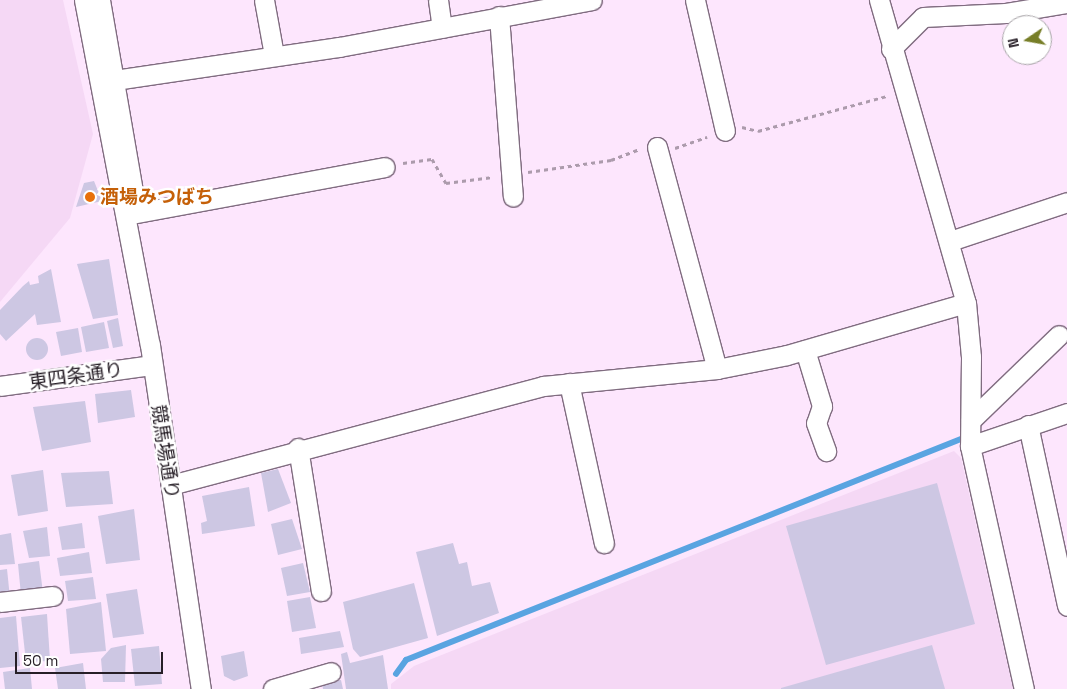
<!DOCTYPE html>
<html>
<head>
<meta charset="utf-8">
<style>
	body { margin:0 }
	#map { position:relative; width:1067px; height:689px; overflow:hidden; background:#fde6fd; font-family:"Space Grotesk","Noto Sans JP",sans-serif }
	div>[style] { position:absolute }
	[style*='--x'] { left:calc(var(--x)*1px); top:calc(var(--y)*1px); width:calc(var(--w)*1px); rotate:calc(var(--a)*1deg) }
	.built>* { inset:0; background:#f5d8f5 }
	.stream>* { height:5.5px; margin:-2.75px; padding:0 2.75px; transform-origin:2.75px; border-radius:2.75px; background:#59a4e1 }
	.building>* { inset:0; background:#cdc7e3 }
	.round { border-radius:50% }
	.path>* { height:3px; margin-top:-1.5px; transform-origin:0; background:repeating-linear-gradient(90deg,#ac9bac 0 4px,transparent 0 8px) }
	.roads { filter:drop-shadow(1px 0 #806c80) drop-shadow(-1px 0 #806c80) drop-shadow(0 1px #806c80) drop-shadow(0 -1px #806c80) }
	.minor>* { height:19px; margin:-9.5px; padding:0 9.5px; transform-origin:9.5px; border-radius:9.5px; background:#fff }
	.dots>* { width:14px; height:14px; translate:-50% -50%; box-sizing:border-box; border:2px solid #fff; border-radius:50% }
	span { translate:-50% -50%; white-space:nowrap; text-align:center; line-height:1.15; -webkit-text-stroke:5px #fff; paint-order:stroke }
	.food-label { font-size:19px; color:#c56008; font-weight:700 }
	.left { translate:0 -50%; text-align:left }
	.street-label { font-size:19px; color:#271f27 }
	.north { position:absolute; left:1002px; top:15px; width:50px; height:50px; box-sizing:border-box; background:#fff; border:1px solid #a9a5a9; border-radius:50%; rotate:258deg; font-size:14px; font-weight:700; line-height:20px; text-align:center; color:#271f27 }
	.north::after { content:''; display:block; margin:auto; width:18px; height:22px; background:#777e28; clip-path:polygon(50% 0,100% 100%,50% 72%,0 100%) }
	.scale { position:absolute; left:15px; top:652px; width:148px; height:22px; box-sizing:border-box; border:2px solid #271f27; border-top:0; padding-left:6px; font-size:15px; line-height:18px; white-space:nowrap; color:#271f27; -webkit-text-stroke:4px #fff; paint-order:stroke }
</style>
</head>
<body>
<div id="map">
	<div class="built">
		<div style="clip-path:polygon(0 0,63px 0,93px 134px,70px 218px,0 302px)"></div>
		<div style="clip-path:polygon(954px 451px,961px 458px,1013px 689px,391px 689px,391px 684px,414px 666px)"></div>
	</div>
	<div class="stream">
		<div style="--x:396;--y:674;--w:17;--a:-54"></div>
		<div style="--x:406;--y:660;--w:603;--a:-21.71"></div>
	</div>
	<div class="building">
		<div style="clip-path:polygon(94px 181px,102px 201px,76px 207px,84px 183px)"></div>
		<div style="clip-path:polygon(109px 259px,118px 315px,93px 319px,77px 264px)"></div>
		<div style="clip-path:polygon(51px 269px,61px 322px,37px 325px,35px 314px,6px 341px,0 334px,0 310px,23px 286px,29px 281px,30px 285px,39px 283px,38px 276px)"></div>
		<div style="clip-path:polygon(118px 318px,123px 346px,113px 348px,107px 321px)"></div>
		<div style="clip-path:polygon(104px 322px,109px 348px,86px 352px,81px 327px)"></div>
		<div style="clip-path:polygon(78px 328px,82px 352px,61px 356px,56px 332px)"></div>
		<div class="round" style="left:26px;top:338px;width:22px;height:22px"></div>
		<div style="clip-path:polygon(131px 390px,135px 417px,98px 423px,95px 394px)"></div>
		<div style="clip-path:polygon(85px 401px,91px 442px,42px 451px,33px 407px)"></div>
		<div style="clip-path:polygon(278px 469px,291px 503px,268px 512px,261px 473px)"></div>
		<div style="clip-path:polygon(43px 470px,48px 511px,18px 516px,11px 475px)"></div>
		<div style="clip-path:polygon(109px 471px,113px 504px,66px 507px,61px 473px)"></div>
		<div style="clip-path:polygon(937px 483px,975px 624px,826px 665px,786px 526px)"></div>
		<div style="clip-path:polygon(249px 487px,255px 526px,202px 534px,201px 523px,207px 521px,202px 496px)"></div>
		<div style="clip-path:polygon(134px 509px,140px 560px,106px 564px,98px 516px)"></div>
		<div style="clip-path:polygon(292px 519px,302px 549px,278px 555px,271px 524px)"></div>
		<div style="clip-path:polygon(82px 523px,85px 548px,62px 550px,58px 527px)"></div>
		<div style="clip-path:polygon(47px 527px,50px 556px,29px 558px,23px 531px)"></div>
		<div style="clip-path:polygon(11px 533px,15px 564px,0 565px,0 535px)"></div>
		<div style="clip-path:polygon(453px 543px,459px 564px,467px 562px,472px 586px,490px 582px,499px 613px,437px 636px,416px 552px)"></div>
		<div style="clip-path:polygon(89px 552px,92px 573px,60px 576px,57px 558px)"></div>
		<div style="clip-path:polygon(39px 561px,43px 593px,21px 595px,18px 564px)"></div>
		<div style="clip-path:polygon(303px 563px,310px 592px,287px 596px,281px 568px)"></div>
		<div style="clip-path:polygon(7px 569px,10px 598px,0 598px,0 570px)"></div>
		<div style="clip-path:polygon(93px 577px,96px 599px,68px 601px,65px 581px)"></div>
		<div style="clip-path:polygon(414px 583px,428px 638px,360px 657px,353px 649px,343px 602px)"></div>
		<div style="clip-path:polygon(137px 589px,144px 634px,113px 638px,106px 594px)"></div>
		<div style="clip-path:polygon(310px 597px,316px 628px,292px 632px,287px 601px)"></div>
		<div style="clip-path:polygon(101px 602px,106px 651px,70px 654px,66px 609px)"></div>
		<div style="clip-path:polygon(47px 614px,50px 661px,26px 662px,21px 617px)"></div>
		<div style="clip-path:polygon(16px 616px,20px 666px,0 668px,0 618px)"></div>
		<div style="clip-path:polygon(340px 631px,344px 647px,301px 654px,299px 638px)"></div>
		<div style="clip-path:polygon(126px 645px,125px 682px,103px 682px,101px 659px,111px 648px)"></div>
		<div style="clip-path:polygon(932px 645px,945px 689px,781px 689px,781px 688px)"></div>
		<div style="clip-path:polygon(159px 646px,162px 684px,135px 686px,131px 649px)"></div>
		<div style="clip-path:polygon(244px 651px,248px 676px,234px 681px,224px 676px,221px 656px)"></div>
		<div style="clip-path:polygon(347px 652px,350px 663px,383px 655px,388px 689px,346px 689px,341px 654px)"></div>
		<div style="clip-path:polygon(83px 663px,86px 689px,58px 689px,55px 668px)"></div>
		<div style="clip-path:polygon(30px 668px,32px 689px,5px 689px,3px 672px)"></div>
		<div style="clip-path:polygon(341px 680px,343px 689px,323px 689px,322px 683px)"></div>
	</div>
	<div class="path">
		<div style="--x:742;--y:127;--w:16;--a:14"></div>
		<div style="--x:758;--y:131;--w:134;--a:-15.2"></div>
		<div style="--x:675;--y:148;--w:34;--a:-19"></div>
		<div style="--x:403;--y:163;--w:29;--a:-8"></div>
		<div style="--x:432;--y:159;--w:28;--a:60"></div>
		<div style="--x:446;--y:183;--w:47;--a:-7.3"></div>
		<div style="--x:528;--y:172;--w:84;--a:-8.2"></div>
		<div style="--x:611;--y:160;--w:30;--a:-21"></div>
	</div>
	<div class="roads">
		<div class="minor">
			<div style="--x:84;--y:0;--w:351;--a:79.2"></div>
			<div style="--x:150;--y:345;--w:348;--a:81.6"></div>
			<div style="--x:100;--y:0;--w:206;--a:80.2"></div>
			<div style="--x:135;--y:203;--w:15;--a:127"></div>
			<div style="--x:264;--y:0;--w:56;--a:79.7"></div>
			<div style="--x:438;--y:0;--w:28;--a:82"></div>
			<div style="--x:695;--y:0;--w:134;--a:77.1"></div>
			<div style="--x:879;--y:0;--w:315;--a:74"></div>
			<div style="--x:966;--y:303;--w:54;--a:84.7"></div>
			<div style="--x:971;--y:357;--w:89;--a:90.6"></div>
			<div style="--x:970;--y:446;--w:249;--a:77.5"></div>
			<div style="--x:499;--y:16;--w:181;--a:85.6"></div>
			<div style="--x:891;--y:49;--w:45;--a:-45"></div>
			<div style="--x:923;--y:17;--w:83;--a:-2.8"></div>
			<div style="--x:1006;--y:13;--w:62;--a:-9.3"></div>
			<div style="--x:101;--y:82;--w:241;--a:-8.4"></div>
			<div style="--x:339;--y:47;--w:257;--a:-10.5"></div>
			<div style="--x:657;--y:147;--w:230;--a:74.9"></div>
			<div style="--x:126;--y:215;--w:263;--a:-10.5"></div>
			<div style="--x:950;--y:241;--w:123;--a:-18.4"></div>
			<div style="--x:805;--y:350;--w:59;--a:73.1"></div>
			<div style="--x:822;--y:406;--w:18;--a:109"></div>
			<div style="--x:816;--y:423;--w:30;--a:70"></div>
			<div style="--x:569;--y:383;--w:164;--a:77.7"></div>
			<div style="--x:0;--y:386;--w:152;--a:-7.9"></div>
			<div style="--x:971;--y:420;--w:122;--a:-44"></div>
			<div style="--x:1028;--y:425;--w:185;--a:77.8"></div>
			<div style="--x:970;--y:446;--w:102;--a:-18.8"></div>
			<div style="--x:298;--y:448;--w:145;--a:80.9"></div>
			<div style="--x:171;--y:485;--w:385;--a:-14.9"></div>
			<div style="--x:543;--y:386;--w:175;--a:-5.6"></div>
			<div style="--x:717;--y:369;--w:71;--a:-11.3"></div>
			<div style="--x:787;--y:355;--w:186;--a:-16.2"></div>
			<div style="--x:0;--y:602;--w:53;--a:-6.5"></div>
			<div style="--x:273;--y:689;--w:60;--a:-16.3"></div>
		</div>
	</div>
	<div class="dots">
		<div style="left:90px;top:197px;background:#e8710a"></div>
	</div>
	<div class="food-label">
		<span class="left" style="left:100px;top:197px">酒場みつばち</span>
	</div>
	<div class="street-label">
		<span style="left:76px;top:376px;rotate:-8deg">東四条通り</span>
		<span style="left:165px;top:452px;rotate:81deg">競馬場通り</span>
	</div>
	<div class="north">N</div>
	<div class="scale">50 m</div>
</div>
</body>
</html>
